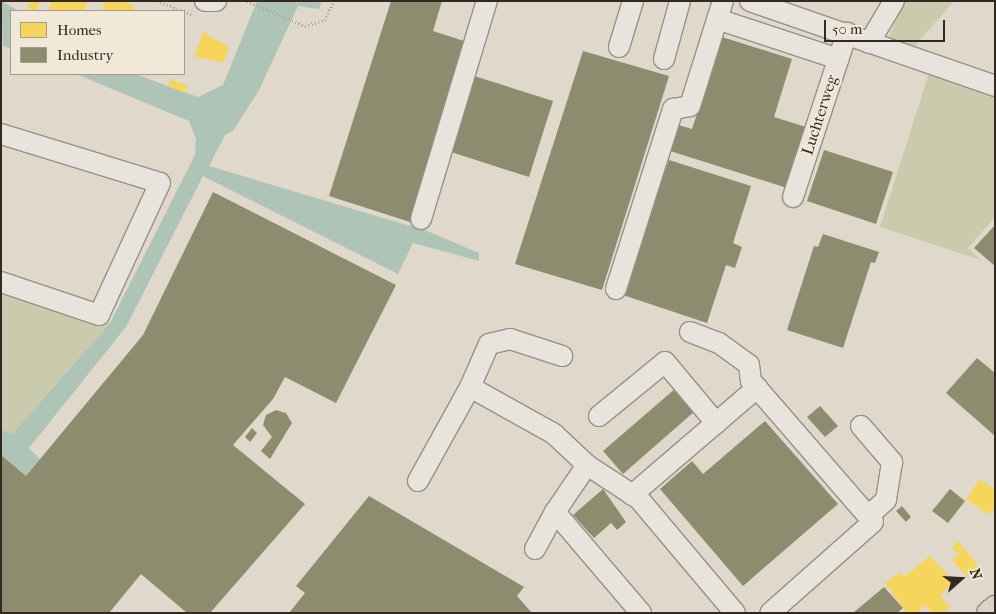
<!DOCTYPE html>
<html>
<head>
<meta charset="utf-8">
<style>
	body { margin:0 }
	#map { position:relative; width:996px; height:614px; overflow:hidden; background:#e0d8ca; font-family:"IM FELL French Canon",serif }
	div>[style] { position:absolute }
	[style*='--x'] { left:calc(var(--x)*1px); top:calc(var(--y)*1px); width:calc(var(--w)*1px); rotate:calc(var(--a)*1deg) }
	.green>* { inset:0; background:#c9cbac }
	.water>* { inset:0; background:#aec4b6 }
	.homes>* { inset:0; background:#f6d55c }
	.industry>* { inset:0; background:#8c8c6e }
	.path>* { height:3px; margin-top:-1.5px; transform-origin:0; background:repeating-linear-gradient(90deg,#a8a39e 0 1px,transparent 0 3.5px) }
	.roads { filter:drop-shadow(1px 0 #969087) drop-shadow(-1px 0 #969087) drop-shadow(0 1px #969087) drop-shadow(0 -1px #969087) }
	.minor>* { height:20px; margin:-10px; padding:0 10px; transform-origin:10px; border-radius:10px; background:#e8e3dc }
	.major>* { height:25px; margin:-12.5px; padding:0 12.5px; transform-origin:12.5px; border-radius:12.5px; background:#dbd3c7 }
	span { translate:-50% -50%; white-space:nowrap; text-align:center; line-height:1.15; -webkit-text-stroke:5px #f1e8d7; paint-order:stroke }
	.street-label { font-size:16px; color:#342822 }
	.frame { position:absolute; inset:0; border:2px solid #342822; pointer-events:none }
	.legend { position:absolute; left:10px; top:10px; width:175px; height:65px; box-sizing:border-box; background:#f1e8d7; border:1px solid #a59b8f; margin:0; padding:6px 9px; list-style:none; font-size:15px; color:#342822 }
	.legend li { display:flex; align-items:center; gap:10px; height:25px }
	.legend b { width:25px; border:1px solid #a59b8f }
	.north { position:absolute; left:936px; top:554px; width:50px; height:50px; -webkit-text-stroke:4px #f1e8d7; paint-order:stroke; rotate:71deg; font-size:14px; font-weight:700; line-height:20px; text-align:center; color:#342822 }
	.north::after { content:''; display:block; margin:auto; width:18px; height:22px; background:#342822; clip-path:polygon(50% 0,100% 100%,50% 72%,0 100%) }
	.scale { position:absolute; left:824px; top:20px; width:121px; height:22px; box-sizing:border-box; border:2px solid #342822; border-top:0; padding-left:6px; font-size:15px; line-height:18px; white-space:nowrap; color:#342822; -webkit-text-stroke:4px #f1e8d7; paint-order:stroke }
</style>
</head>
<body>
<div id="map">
	<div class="green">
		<div style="clip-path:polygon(904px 1px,954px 1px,912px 49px,887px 41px)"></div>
		<div style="clip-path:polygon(929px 73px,995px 93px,995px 217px,968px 248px,981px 260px,880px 227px)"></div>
		<div style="clip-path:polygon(1px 290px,110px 323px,12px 434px,1px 429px)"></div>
	</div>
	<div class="water">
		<div style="clip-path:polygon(1px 1px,19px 11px,11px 11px,11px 49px,3px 46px)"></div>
		<div style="clip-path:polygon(257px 1px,322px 1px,319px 9px,298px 6px,259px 90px,233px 131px,225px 135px,209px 166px,427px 231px,479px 253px,479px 261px,413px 243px,398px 274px,203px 176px,126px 327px,29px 448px,40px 459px,26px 476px,1px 455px,1px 429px,12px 434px,110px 323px,195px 155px,196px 139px,189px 121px,76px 74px,135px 74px,198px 97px,223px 85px)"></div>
	</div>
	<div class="homes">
		<div style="clip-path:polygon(30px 1px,40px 1px,36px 11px,27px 8px)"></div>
		<div style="clip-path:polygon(52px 1px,87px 1px,84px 11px,48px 11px)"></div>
		<div style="clip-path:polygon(106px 1px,122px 1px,135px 6px,133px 11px,102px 11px)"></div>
		<div style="clip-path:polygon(203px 32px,229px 47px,223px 63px,194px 56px)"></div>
		<div style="clip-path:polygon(170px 79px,187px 85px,184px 93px,168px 86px)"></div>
		<div style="clip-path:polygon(980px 479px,995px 490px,994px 509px,987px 514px,966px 499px)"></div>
		<div style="clip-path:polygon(958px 541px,980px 568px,968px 578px,952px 560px,959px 555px,952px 547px)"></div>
		<div style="clip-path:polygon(930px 556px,955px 582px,940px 595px,950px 607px,943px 613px,932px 613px,926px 605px,917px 613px,907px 613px,885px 583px,900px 572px,904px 577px)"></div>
	</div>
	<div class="industry">
		<div style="clip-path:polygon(391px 1px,442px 1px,433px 31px,467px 42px,410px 222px,329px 196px)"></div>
		<div style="clip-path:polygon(722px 37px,792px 59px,774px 117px,806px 127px,787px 188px,664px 149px,672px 123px,692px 129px)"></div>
		<div style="clip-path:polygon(583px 51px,669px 76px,602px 290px,515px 264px)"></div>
		<div style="clip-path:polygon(471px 75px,553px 101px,529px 177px,448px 151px)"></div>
		<div style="clip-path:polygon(824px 150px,893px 172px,876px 224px,807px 201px)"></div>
		<div style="clip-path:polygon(669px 160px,751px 186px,733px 243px,742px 247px,735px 268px,726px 265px,707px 323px,620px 294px)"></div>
		<div style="clip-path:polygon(213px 192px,396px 285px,336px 403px,285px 377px,273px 399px,233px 445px,305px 504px,210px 613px,187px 613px,141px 574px,109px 613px,1px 613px,1px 455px,26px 476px,143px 335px)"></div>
		<div style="clip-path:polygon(995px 225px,995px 266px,974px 248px)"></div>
		<div style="clip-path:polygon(823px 234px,879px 252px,875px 263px,871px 262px,843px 348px,787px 330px,814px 246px,818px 247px)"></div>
		<div style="clip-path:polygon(977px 358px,995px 373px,995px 436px,946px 393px)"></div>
		<div style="clip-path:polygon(676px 388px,695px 411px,623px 474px,603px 451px)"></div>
		<div style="clip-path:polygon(820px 406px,838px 426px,825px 437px,807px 417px)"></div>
		<div style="clip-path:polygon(276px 410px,286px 413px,292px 423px,270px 459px,261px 451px,272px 437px,263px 425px,266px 415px)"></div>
		<div style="clip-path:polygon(765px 421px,838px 504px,743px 586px,660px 489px,692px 461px,703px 474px)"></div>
		<div style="clip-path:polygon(252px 428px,257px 433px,250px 442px,245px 437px)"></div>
		<div style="clip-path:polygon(603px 489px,626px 522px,617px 530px,611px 523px,594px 538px,573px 515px)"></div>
		<div style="clip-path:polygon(950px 489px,965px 501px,948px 523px,932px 511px)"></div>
		<div style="clip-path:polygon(369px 496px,524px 587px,517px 596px,532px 613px,289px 613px,305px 593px,296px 586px)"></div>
		<div style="clip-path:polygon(902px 506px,911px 517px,906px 522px,896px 511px)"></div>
		<div style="clip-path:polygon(884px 587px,903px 608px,897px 613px,853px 613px)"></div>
	</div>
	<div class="path">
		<div style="--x:157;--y:1;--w:28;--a:21"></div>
		<div style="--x:247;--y:1;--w:63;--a:23.3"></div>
		<div style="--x:305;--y:26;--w:21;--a:-17"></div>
		<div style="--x:325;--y:20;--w:21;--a:-65"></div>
		<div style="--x:184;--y:11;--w:10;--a:24"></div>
	</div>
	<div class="roads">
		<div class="minor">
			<div style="--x:205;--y:1;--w:11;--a:0"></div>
			<div style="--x:750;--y:1;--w:259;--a:19.1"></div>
			<div style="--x:717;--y:19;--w:128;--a:18.2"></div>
			<div style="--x:869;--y:43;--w:49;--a:-59.2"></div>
			<div style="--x:619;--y:47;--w:48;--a:-73.1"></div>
			<div style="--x:664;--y:59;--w:60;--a:-74.6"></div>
			<div style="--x:1;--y:134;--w:166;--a:17.1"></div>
			<div style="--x:160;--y:183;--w:145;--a:114.8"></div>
			<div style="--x:99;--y:315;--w:103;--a:-161.4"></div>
			<div style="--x:793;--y:197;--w:173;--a:-71.8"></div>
			<div style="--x:421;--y:219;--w:228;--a:-73.2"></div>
			<div style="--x:616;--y:289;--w:189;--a:-72.4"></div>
			<div style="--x:673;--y:109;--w:17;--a:-10"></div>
			<div style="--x:690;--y:106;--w:110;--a:-72.6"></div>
			<div style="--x:690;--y:332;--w:31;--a:21"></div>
			<div style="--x:719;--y:343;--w:37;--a:36"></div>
			<div style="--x:749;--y:365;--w:16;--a:83"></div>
			<div style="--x:751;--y:381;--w:186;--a:49.1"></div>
			<div style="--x:873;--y:522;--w:137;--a:138.5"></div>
			<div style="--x:470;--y:387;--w:47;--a:-66.2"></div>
			<div style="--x:489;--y:344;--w:22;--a:-13"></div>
			<div style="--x:510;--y:339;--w:55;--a:18.1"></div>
			<div style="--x:599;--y:416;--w:85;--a:-39.3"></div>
			<div style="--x:665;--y:362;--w:80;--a:50.1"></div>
			<div style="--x:861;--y:426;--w:48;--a:49.3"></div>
			<div style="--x:892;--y:462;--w:38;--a:99"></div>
			<div style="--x:886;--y:500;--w:24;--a:138"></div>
			<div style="--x:418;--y:481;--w:107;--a:-61"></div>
			<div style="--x:470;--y:387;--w:96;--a:29.2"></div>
			<div style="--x:554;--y:434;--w:45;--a:43.2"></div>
			<div style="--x:632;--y:495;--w:165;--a:-40.6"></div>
			<div style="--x:535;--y:549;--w:42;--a:-61.6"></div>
			<div style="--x:641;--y:613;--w:133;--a:-130.4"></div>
			<div style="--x:555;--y:512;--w:57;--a:-55.8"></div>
			<div style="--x:587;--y:465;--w:62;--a:33.2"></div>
			<div style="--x:639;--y:499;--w:149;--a:49.9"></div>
		</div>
		<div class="major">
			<div style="--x:989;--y:613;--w:8;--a:-40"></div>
		</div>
	</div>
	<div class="street-label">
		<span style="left:820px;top:115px;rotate:-72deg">Luchterweg</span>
	</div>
	<div class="frame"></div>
	<ul class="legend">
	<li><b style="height:14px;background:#f6d55c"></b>Homes</li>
	<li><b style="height:14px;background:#8c8c6e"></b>Industry</li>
	</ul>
	<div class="north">N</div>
	<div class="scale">50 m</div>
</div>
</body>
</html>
